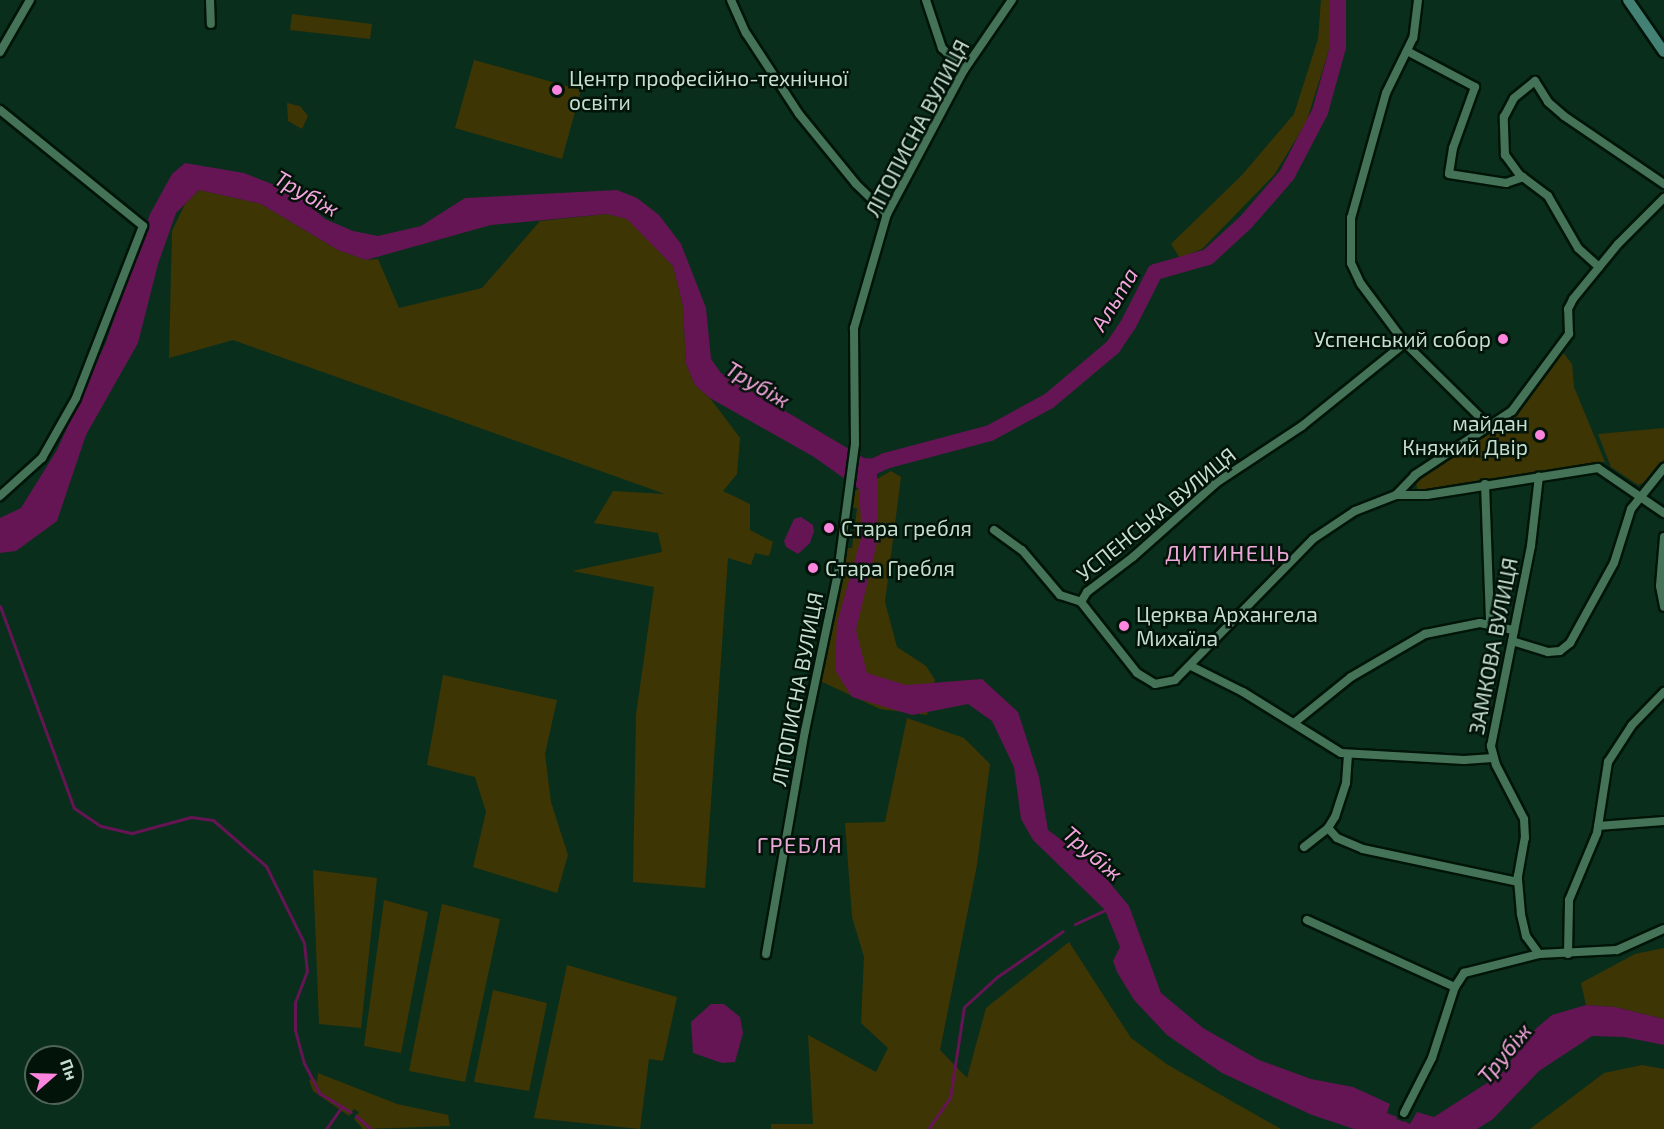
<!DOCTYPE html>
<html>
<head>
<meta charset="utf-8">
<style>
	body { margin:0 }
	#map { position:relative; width:1664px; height:1129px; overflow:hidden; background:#0a2e1c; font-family:"Exo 2",sans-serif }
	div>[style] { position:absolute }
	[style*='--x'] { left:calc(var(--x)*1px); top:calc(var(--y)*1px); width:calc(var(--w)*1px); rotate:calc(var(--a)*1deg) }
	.green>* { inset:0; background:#3e3505 }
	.water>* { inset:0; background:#651554 }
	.stream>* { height:3px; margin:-1.5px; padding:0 1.5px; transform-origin:1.5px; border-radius:1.5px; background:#651554 }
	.river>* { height:16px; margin:-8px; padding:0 8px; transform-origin:8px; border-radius:8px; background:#651554 }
	.roads { filter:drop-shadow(2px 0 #001408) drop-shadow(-2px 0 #001408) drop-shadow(0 2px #001408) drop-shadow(0 -2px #001408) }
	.street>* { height:8px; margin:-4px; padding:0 4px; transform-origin:4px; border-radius:4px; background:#447358 }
	.secondary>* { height:10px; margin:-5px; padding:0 5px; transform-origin:5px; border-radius:5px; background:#438175 }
	.dots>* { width:16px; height:16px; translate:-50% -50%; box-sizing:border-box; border:3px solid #021309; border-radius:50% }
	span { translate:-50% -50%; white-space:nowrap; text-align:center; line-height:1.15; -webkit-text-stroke:5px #021309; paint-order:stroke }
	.poi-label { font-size:21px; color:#c6dece }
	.left { translate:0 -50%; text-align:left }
	.right { translate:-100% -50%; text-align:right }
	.street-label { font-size:21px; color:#c6dece }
	.water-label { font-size:22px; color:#f5a5de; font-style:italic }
	.neighbourhood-label { font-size:22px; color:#eca8d8; letter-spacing:1.5px }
	.north { position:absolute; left:24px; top:1045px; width:60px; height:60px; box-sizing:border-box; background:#021309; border:2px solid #506458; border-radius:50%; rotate:70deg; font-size:16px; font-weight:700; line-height:24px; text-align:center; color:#c6dece }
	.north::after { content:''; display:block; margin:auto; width:21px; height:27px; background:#fe85df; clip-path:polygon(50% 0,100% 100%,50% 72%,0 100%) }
</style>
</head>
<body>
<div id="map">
	<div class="green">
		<div style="clip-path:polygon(1321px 0,1332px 0,1333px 37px,1306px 123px,1274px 175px,1202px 249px,1180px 258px,1171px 244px,1242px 175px,1294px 114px,1318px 39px)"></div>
		<div style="clip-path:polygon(292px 14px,372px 24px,370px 39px,290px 30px)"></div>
		<div style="clip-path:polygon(474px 60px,581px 90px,562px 159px,455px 128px)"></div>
		<div style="clip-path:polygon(287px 103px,300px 106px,308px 116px,302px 129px,288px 121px)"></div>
		<div style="clip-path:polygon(199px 190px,261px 204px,338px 250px,366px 260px,378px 259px,399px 308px,482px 288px,540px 221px,607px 214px,628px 219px,673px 266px,683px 306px,686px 364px,695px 385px,710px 398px,740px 438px,737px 474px,723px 491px,750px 504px,750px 530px,773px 542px,769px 556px,755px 553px,751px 565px,728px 558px,705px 888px,633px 882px,636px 715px,654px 587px,572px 571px,662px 552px,658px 533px,594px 523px,613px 491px,665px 494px,233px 340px,169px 358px,172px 231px,185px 204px)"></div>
		<div style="clip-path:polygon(1562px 351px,1572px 364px,1574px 387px,1605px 462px,1428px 491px,1417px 489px,1416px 481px,1421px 476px,1509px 420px)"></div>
		<div style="clip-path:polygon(1664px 428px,1664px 459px,1648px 481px,1638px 485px,1611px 467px,1598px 434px)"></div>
		<div style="clip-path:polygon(891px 471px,901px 477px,885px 602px,897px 647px,926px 666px,935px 680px,927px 715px,880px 709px,818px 680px,844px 548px,852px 548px,857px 508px,849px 507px,850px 494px)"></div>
		<div style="clip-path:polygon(443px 675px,557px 700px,545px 754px,551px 802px,568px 855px,557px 893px,473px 867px,486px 812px,475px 777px,427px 765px)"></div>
		<div style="clip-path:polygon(907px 718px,964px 738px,990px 764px,977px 865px,940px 1050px,967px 1078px,986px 1008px,1069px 942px,1131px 1038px,1168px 1065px,1281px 1129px,771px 1129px,771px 1124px,813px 1124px,808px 1035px,876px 1072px,888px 1048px,861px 1023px,864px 957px,852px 917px,845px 823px,885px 822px)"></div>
		<div style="clip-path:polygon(313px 870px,377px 878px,361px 1028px,319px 1024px)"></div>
		<div style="clip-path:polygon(384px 900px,428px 912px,401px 1053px,364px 1046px)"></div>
		<div style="clip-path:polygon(442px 904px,500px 919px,465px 1082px,409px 1071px)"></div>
		<div style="clip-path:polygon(1664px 948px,1664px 1019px,1615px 1007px,1586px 1005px,1581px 983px,1635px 954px)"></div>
		<div style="clip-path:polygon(567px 965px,677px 997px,663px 1061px,649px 1059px,640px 1129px,534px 1118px)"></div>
		<div style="clip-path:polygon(493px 990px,547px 1003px,529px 1091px,474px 1082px)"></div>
		<div style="clip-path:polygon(1642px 1065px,1664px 1069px,1664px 1129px,1530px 1129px,1604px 1073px)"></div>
		<div style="clip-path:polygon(318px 1073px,397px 1104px,448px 1115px,450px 1126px,363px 1129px,354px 1119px,359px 1112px,354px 1109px,349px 1116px,313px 1091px,309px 1080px,314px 1078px,317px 1082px)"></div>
	</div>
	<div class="water">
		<div style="clip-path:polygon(185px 163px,244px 173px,295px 193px,325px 219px,353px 231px,378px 236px,421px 226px,465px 198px,617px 190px,637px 198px,659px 215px,681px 244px,706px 308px,711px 359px,721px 373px,864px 458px,882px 459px,877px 470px,877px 543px,856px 630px,867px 673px,906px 685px,982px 679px,1018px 712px,1039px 777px,1048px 830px,1095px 865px,1129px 906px,1161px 993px,1203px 1028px,1259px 1060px,1311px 1079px,1353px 1087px,1390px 1104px,1387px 1113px,1397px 1117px,1391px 1129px,1354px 1129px,1312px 1115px,1222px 1073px,1167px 1035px,1134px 1000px,1117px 972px,1113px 961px,1120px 947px,1105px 910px,1033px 840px,1021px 819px,1014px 767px,992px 721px,968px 704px,912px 715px,852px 697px,835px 670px,837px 623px,862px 535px,859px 489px,814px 457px,710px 398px,695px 385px,686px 364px,683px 306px,673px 266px,627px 219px,607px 214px,491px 225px,366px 260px,338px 250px,261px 204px,199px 190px,176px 213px,158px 264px,138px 343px,86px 435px,57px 521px,16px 551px,0 553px,0 518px,21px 508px,57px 450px,106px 342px,150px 214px,172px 174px)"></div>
		<div style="clip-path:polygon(801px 517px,813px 525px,814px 531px,810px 543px,798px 554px,786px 547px,784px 541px,794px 519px)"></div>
		<div style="clip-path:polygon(711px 1004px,724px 1004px,740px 1017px,743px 1033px,735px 1062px,722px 1063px,693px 1053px,691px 1022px)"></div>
		<div style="clip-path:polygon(1586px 1005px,1615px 1007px,1664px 1019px,1664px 1045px,1624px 1037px,1592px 1036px,1539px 1071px,1493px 1119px,1477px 1129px,1400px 1129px,1404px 1121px,1410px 1124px,1417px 1112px,1434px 1117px,1501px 1074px,1532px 1032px,1552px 1015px)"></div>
	</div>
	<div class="stream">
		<div style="--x:0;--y:606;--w:215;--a:69.9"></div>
		<div style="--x:74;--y:808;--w:32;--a:34"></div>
		<div style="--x:101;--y:826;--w:32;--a:13"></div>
		<div style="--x:132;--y:833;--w:61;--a:-15.2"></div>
		<div style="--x:191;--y:817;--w:22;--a:8"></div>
		<div style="--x:213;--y:820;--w:70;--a:41"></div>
		<div style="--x:266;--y:866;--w:86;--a:63.7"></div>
		<div style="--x:304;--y:943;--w:28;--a:84"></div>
		<div style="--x:307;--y:971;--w:34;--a:111"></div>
		<div style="--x:295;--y:1003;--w:27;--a:90"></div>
		<div style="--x:295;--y:1030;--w:34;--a:75"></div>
		<div style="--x:304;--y:1063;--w:34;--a:63"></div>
		<div style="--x:319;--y:1093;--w:37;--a:31"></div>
		<div style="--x:1075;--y:924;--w:33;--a:-25"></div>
		<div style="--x:356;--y:1116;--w:20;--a:41"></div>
		<div style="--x:326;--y:1129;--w:28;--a:-55"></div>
		<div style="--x:928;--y:1129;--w:38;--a:-55"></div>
		<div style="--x:950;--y:1098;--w:92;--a:-81.3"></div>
		<div style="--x:964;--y:1007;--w:45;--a:-42.3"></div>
		<div style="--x:997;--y:977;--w:80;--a:-34.9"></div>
	</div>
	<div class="river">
		<div style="--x:864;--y:471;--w:23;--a:-25"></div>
		<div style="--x:885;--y:461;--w:109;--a:-14.9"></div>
		<div style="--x:990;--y:433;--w:67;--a:-28.5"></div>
		<div style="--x:1049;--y:401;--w:84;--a:-40.2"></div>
		<div style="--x:1113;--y:347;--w:27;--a:-56"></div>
		<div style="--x:1128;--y:325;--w:59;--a:-63"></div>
		<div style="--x:1155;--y:272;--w:55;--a:-15.8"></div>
		<div style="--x:1208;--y:257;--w:52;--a:-42.6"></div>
		<div style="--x:1246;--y:222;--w:62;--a:-48.9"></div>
		<div style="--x:1287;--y:175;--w:71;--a:-62.4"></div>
		<div style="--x:1320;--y:112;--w:67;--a:-74.5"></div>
		<div style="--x:1338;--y:47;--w:47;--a:-90"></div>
		<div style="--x:1373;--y:1117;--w:30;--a:24"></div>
	</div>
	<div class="roads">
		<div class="street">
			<div style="--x:210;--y:0;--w:24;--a:88"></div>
			<div style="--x:731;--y:0;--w:36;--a:66"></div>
			<div style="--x:746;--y:33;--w:97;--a:56.8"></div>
			<div style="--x:799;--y:114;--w:90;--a:50.8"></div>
			<div style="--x:856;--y:184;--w:43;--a:44.1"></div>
			<div style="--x:926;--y:0;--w:51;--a:71.6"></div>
			<div style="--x:942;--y:48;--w:31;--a:45"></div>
			<div style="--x:1418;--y:0;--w:38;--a:97"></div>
			<div style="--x:1413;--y:38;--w:61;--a:116.1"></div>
			<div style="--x:1386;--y:93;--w:130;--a:105.6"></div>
			<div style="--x:1351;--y:218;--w:45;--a:90"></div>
			<div style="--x:1351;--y:263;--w:23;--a:65"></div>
			<div style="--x:1361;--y:284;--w:74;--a:53.3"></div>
			<div style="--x:1405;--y:343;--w:121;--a:44.7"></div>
			<div style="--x:1407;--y:51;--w:77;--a:27.9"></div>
			<div style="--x:1475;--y:87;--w:65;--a:109.8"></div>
			<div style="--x:1453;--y:148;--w:26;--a:99"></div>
			<div style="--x:1449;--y:174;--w:58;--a:9"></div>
			<div style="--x:1506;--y:183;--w:18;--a:-19"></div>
			<div style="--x:0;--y:52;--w:60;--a:-60"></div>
			<div style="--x:0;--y:110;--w:184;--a:39"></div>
			<div style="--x:143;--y:226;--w:185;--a:111.3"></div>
			<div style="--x:76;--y:398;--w:69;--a:119.5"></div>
			<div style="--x:42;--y:458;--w:57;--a:137.9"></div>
			<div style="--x:1599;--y:267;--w:28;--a:-138"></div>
			<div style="--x:1578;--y:248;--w:60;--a:-120"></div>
			<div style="--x:1548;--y:196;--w:36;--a:-143"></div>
			<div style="--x:1519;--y:174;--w:24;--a:-126"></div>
			<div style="--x:1505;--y:155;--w:38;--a:-92"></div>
			<div style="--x:1504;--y:117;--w:21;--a:-62"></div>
			<div style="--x:1514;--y:98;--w:27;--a:-39"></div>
			<div style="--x:1535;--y:81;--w:25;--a:58"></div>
			<div style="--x:1548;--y:102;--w:21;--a:41"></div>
			<div style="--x:1564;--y:116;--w:121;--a:34.2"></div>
			<div style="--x:1485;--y:484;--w:139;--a:87.9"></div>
			<div style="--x:1396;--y:495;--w:31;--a:0"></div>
			<div style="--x:1427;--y:495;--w:173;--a:-9"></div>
			<div style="--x:1598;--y:468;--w:80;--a:34.3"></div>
			<div style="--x:994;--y:530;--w:34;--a:36"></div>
			<div style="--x:1022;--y:550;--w:59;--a:49.8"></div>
			<div style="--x:1060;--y:595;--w:22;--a:18"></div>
			<div style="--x:1081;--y:602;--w:12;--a:-59"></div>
			<div style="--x:1087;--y:592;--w:58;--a:-37.3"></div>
			<div style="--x:1133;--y:557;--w:111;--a:-41.7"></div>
			<div style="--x:1216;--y:483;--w:103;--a:-33.5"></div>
			<div style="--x:1302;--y:426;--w:132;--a:-38.9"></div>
			<div style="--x:1664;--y:537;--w:49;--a:94.7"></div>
			<div style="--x:1660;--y:586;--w:21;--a:79"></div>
			<div style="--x:1081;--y:602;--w:90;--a:51.7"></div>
			<div style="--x:1137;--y:673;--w:21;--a:31"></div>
			<div style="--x:1155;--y:684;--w:20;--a:-11"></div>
			<div style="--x:1175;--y:680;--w:197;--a:-45.6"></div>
			<div style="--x:1313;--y:539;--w:50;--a:-33.7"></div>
			<div style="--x:1355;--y:511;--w:44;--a:-21.3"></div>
			<div style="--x:1396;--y:495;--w:28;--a:-46"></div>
			<div style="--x:1415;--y:475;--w:116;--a:-33.4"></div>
			<div style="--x:1512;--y:411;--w:96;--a:-53.5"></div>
			<div style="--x:1569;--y:334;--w:25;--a:-92"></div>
			<div style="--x:1568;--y:309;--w:11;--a:-63"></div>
			<div style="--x:1573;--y:299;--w:71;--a:-50.7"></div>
			<div style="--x:1618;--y:244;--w:65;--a:-45"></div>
			<div style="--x:1512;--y:641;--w:38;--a:17"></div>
			<div style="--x:1548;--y:652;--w:12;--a:-5"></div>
			<div style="--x:1560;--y:651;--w:13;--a:-39"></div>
			<div style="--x:1570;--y:643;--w:91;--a:-61.2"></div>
			<div style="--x:1614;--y:563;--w:57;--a:-72.5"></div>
			<div style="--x:1631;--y:509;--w:53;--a:-51.2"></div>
			<div style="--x:1191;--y:666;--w:58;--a:26.6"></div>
			<div style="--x:1243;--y:692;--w:115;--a:31.9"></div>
			<div style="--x:1341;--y:753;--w:123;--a:3.3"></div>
			<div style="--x:1464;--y:760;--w:29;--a:-4"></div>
			<div style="--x:1294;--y:723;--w:73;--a:-38.9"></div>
			<div style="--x:1351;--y:677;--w:86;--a:-30.2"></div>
			<div style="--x:1425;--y:634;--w:56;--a:-11.3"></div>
			<div style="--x:1480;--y:623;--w:35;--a:12"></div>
			<div style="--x:1598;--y:826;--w:66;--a:-4.3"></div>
			<div style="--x:1328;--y:828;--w:13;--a:48"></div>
			<div style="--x:1337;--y:838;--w:28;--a:23"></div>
			<div style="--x:1363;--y:849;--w:158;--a:12"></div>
			<div style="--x:1304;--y:847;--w:31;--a:-38"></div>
			<div style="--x:1328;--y:828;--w:13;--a:-58"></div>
			<div style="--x:1335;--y:817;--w:36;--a:-72"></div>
			<div style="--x:1346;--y:783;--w:28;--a:-86"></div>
			<div style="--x:1307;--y:920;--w:162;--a:24.4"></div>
			<div style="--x:766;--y:954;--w:226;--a:-80.1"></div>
			<div style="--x:805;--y:731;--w:161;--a:-78.2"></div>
			<div style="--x:838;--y:573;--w:130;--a:-82.5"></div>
			<div style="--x:855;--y:444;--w:116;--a:-90.5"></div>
			<div style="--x:854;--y:328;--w:119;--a:-73.9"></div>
			<div style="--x:887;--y:214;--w:163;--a:-61.9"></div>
			<div style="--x:964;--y:70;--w:85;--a:-55.6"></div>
			<div style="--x:1539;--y:954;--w:22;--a:-126"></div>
			<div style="--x:1526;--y:936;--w:23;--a:-103"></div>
			<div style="--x:1521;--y:914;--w:38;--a:-95"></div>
			<div style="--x:1518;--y:876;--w:39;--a:-80"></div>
			<div style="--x:1525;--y:838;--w:19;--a:-93"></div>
			<div style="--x:1524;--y:819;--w:61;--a:-117.4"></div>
			<div style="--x:1496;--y:765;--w:20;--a:-105"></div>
			<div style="--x:1491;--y:746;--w:204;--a:-78.7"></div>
			<div style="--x:1531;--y:546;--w:70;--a:-83.5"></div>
			<div style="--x:1568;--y:954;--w:54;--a:-88.9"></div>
			<div style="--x:1569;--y:900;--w:73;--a:-67.3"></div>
			<div style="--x:1597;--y:833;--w:72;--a:-81.2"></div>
			<div style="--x:1608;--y:762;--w:44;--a:-57"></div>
			<div style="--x:1632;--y:725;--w:46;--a:-45.9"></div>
			<div style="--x:1404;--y:1113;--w:62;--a:-63"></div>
			<div style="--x:1432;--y:1058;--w:75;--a:-72.1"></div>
			<div style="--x:1455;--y:987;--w:17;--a:-57"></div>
			<div style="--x:1464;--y:973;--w:77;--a:-14.2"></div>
			<div style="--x:1539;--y:954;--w:78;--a:-2.9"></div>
			<div style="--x:1617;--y:950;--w:51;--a:-24.1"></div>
		</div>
		<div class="secondary">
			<div style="--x:1628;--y:0;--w:63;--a:55.3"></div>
		</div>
	</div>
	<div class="dots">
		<div style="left:557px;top:90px;background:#fe85df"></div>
		<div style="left:1503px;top:339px;background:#fe85df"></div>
		<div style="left:1540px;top:435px;background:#fe85df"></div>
		<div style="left:829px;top:528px;background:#fe85df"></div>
		<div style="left:813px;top:568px;background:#fe85df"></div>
		<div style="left:1124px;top:626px;background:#fe85df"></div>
	</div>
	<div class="poi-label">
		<span class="left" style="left:569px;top:90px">Центр професійно-технічної<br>освіти</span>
		<span class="right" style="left:1491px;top:339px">Успенський собор</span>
		<span class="right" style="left:1528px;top:435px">майдан<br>Княжий Двір</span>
		<span class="left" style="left:841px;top:528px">Стара гребля</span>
		<span class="left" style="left:825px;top:568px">Стара Гребля</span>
		<span class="left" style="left:1136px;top:626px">Церква Архангела<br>Михаїла</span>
	</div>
	<div class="street-label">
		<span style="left:917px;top:128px;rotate:-62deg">ЛІТОПИСНА ВУЛИЦЯ</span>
		<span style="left:1156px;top:514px;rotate:-39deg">УСПЕНСЬКА ВУЛИЦЯ</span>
		<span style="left:1493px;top:646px;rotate:-79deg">ЗАМКОВА ВУЛИЦЯ</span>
		<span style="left:797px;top:689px;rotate:-79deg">ЛІТОПИСНА ВУЛИЦЯ</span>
	</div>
	<div class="water-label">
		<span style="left:307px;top:193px;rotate:30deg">Трубіж</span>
		<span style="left:1114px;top:299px;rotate:-59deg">Альта</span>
		<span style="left:758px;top:384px;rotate:31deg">Трубіж</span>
		<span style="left:1093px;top:853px;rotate:41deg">Трубіж</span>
		<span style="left:1504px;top:1053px;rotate:-50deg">Трубіж</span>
	</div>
	<div class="neighbourhood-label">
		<span style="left:1228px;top:553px">ДИТИНЕЦЬ</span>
		<span style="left:800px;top:845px">ГРЕБЛЯ</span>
	</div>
	<div class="north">Пн</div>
</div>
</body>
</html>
